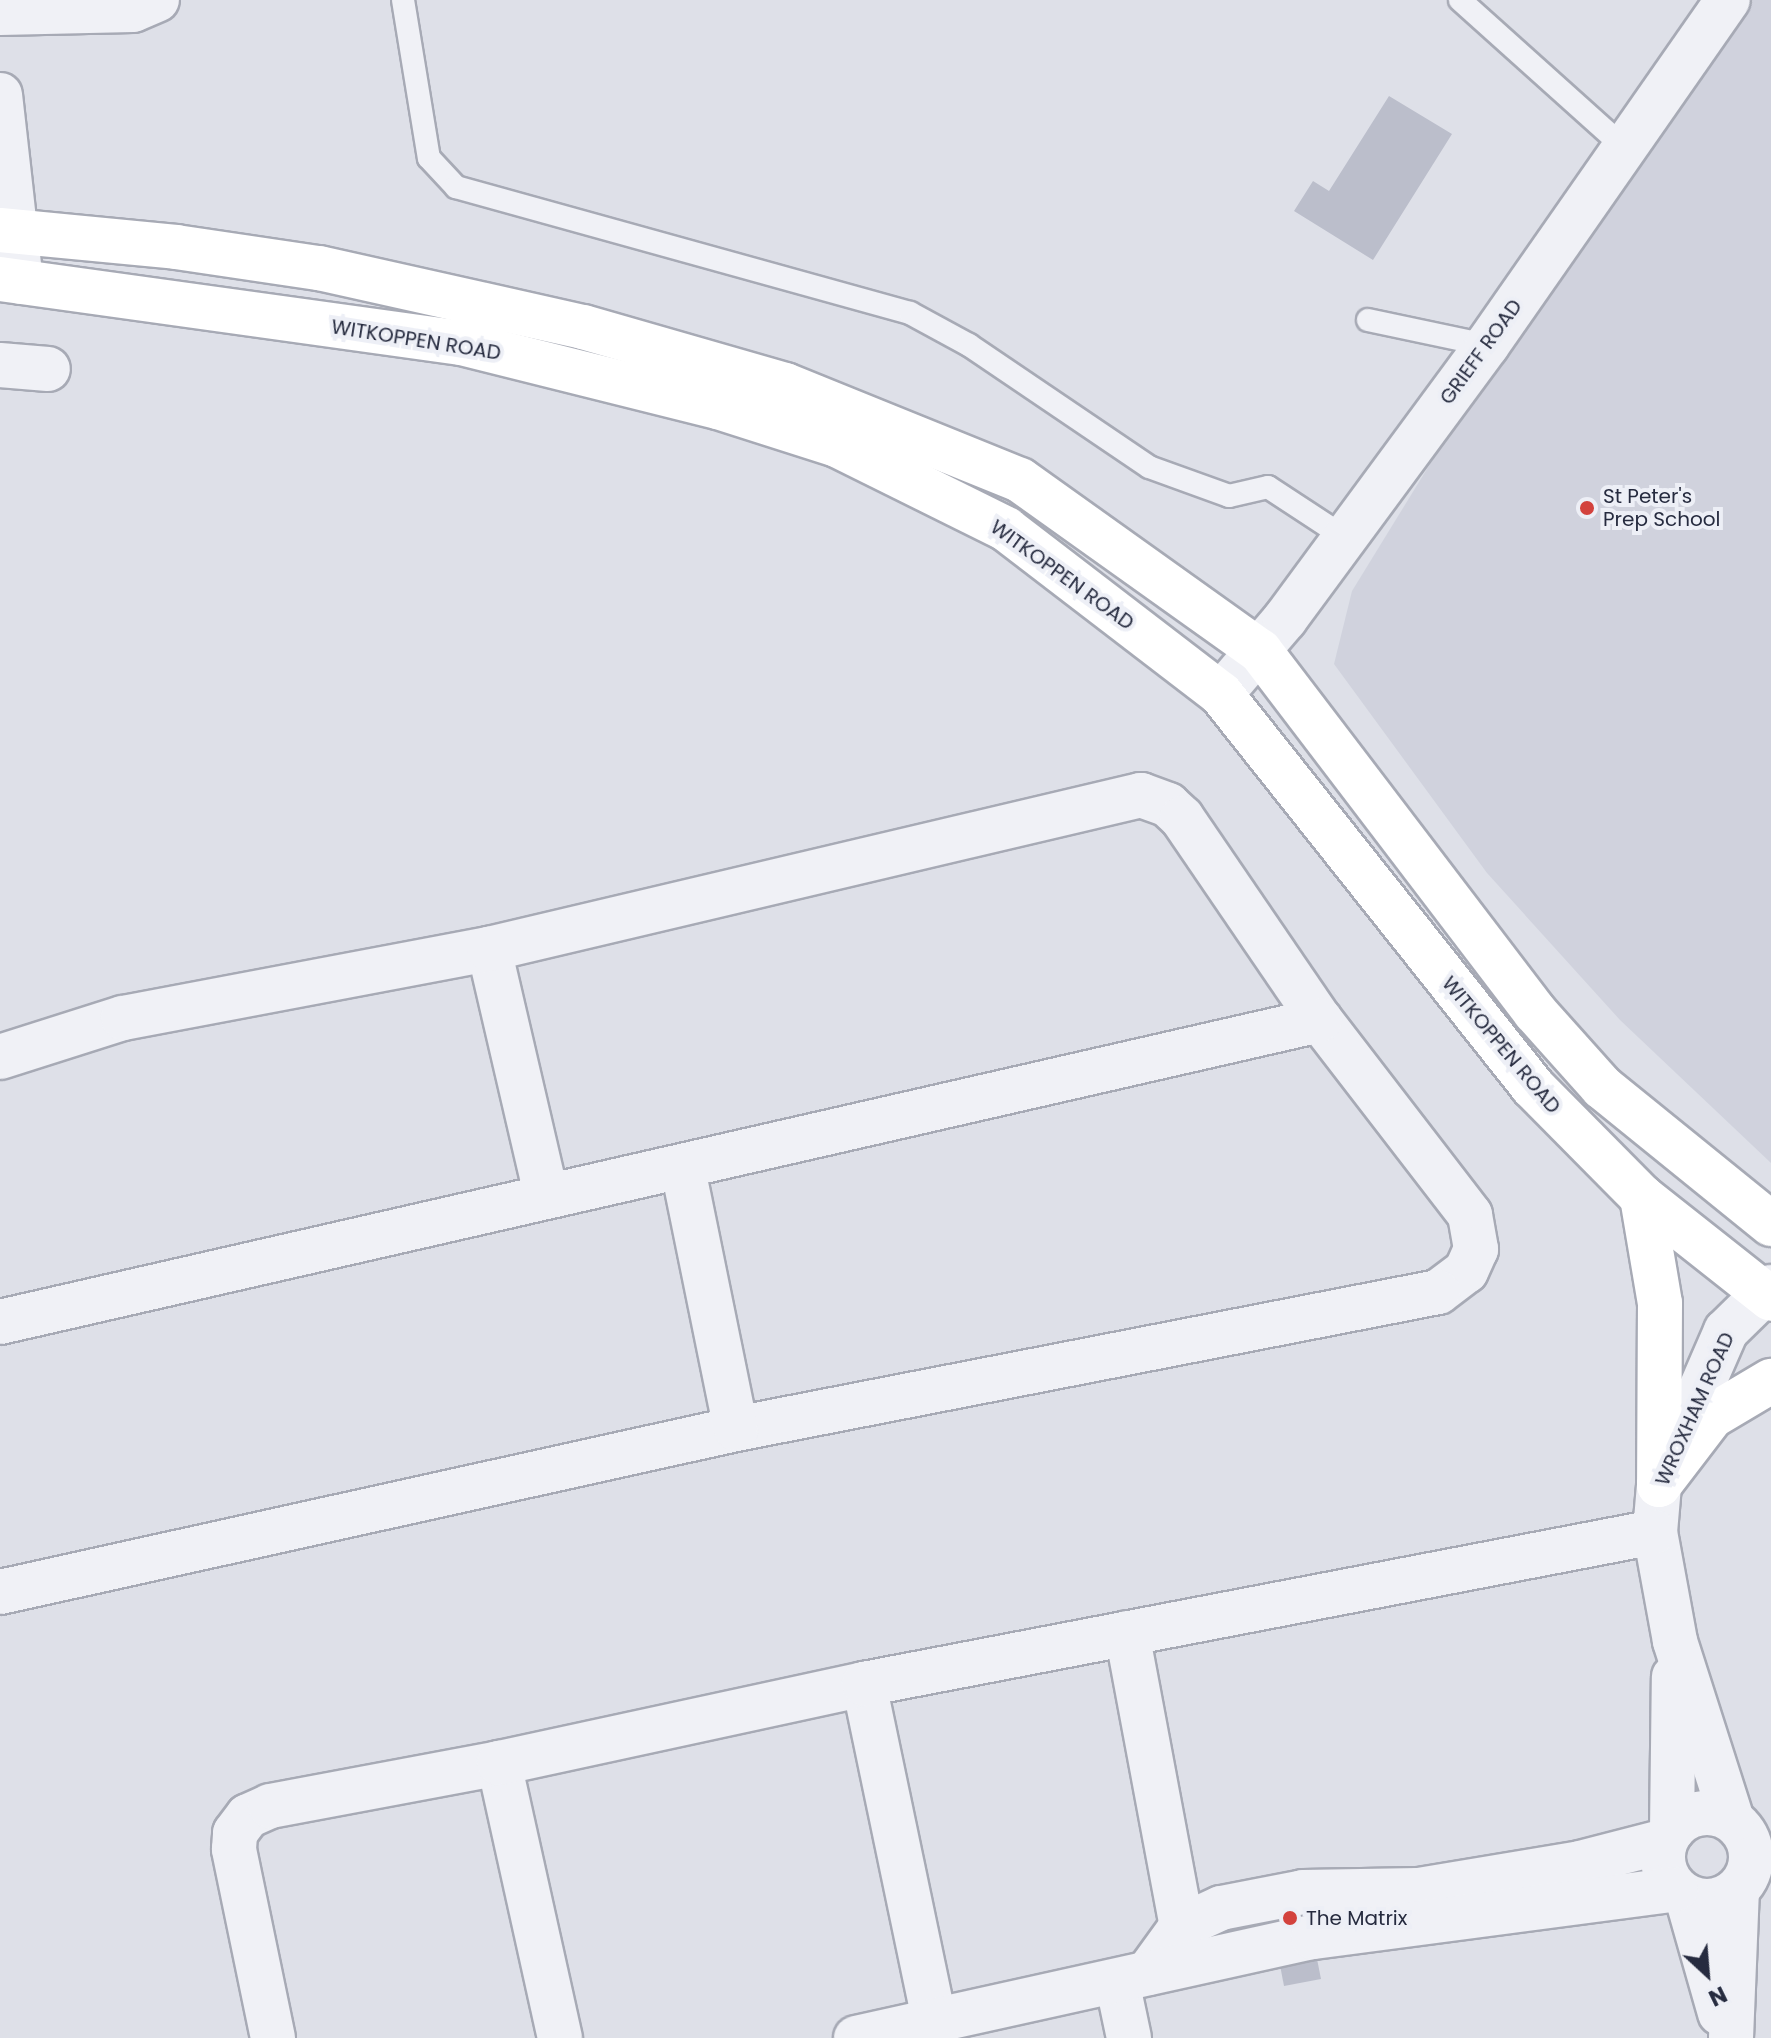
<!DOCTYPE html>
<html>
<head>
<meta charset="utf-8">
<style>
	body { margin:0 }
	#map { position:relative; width:1771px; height:2038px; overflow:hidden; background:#dee0e8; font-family:Poppins,sans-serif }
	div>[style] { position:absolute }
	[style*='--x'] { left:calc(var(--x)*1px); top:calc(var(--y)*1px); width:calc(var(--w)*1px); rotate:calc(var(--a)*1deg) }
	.built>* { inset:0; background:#d0d2dd }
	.building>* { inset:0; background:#bbbecb }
	.roads { filter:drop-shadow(2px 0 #a7aab5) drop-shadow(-2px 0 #a7aab5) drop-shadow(0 2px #a7aab5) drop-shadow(0 -2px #a7aab5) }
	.service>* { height:22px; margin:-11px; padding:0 11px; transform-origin:11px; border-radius:11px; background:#f0f1f6 }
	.minor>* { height:44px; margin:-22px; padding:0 22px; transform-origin:22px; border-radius:22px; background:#f0f1f6 }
	.minor>.ring { margin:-22px; padding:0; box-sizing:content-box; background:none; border:44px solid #f0f1f6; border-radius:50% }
	.secondary>* { height:44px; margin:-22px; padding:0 22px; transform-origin:22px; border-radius:22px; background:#fff }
	.dots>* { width:22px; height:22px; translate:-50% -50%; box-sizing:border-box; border:4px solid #edeff6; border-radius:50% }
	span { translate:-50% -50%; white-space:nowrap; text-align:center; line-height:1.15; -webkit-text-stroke:8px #edeff6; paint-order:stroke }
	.street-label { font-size:20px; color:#262b3f }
	.poi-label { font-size:20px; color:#262b3f }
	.left { translate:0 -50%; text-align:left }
	.north { position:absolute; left:1667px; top:1934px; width:80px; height:80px; -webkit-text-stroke:6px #edeff6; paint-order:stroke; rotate:154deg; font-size:22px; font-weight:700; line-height:32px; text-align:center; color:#262b3f }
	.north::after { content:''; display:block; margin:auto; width:28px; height:36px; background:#262b3f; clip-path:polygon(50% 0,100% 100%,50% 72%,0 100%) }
</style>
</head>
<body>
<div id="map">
	<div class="built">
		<div style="clip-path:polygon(1753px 0,1771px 0,1771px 1163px,1620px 1020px,1487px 873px,1334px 664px,1352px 591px,1454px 425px)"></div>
	</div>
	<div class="building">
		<div style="clip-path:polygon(1389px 96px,1452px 134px,1373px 260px,1294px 211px,1313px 181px,1329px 191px)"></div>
		<div style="clip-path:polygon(1300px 1873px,1321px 1979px,1284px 1986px,1267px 1898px)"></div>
	</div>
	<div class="roads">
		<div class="service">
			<div style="--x:403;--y:0;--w:160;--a:80.7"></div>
			<div style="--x:429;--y:158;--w:40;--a:47"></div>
			<div style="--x:456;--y:187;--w:471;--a:15.5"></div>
			<div style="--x:910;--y:313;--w:67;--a:28.5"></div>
			<div style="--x:969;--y:345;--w:217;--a:34.1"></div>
			<div style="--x:1149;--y:467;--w:85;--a:19.9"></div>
			<div style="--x:1229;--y:496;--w:40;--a:-13"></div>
			<div style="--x:1268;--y:487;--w:93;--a:33.2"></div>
			<div style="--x:1460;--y:0;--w:222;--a:41.9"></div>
			<div style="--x:1368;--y:320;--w:122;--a:11.9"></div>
		</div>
		<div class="minor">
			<div style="--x:0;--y:13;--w:133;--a:-1.3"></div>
			<div style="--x:133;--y:10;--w:26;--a:-23"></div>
			<div style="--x:0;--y:95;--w:188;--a:83.6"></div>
			<div style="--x:0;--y:365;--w:48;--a:4.8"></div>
			<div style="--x:1221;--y:694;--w:99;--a:-49.5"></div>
			<div style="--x:1285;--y:619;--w:340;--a:-53.6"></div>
			<div style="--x:1487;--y:345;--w:421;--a:-55.1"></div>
			<div style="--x:489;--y:949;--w:252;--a:76.9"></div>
			<div style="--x:0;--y:1057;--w:129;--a:-17.6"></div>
			<div style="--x:123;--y:1018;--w:372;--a:-10.7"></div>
			<div style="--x:489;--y:949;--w:670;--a:-13.29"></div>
			<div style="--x:1141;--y:795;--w:29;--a:20"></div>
			<div style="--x:1168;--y:805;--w:19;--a:43"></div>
			<div style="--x:1182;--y:818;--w:245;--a:55.7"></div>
			<div style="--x:1320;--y:1020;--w:246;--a:52.4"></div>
			<div style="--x:1470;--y:1215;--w:35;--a:80"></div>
			<div style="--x:1476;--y:1249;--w:24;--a:114"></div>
			<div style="--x:1466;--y:1271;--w:35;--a:143"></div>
			<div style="--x:1438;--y:1292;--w:715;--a:168.96"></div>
			<div style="--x:736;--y:1429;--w:754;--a:167.51"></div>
			<div style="--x:683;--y:1169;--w:265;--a:78.5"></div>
			<div style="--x:0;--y:1322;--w:1354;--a:-12.89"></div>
			<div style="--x:1127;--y:1633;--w:326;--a:79.4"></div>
			<div style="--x:864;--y:1684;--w:343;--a:78.2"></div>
			<div style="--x:499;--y:1763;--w:282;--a:77.5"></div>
			<div class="ring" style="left:1663px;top:1813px;width:44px;height:44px"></div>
			<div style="--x:1732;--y:1820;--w:188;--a:-107.7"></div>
			<div style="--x:1675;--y:1641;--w:111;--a:-100.4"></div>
			<div style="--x:1655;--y:1532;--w:47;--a:-85.1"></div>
			<div style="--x:1659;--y:1485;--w:168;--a:-66.5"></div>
			<div style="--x:1726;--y:1331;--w:63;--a:-44.4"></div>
			<div style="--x:1672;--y:1830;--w:153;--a:-89.3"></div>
			<div style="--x:1687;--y:1897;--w:121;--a:74.1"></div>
			<div style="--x:1148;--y:1973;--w:58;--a:-54.1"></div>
			<div style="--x:1182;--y:1926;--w:43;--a:-24.8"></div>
			<div style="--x:1221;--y:1908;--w:84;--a:-11"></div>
			<div style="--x:1303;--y:1892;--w:116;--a:-1"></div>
			<div style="--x:1419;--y:1890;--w:163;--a:-9.5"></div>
			<div style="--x:1580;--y:1863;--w:88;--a:-14.5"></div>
			<div style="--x:1117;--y:1981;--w:58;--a:78.1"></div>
			<div style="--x:273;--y:2038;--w:193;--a:-101.7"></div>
			<div style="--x:234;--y:1849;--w:16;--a:-86"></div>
			<div style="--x:235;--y:1833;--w:21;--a:-53"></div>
			<div style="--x:248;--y:1816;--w:24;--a:-24"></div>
			<div style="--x:270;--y:1806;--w:233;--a:-10.6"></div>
			<div style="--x:499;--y:1763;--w:373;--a:-12.2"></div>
			<div style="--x:864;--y:1684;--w:805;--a:-10.88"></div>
			<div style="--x:856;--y:2038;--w:468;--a:-12.5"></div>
			<div style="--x:1313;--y:1937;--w:366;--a:-7.5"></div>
			<div style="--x:1731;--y:2038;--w:148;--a:-87.7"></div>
		</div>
		<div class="secondary">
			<div style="--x:0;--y:230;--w:177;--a:5.5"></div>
			<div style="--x:176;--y:247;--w:145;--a:8.4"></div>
			<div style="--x:319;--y:268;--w:271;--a:12.6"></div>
			<div style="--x:583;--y:327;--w:210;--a:16"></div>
			<div style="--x:785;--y:385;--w:253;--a:22"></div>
			<div style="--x:1020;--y:480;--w:295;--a:35.5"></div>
			<div style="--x:1260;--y:651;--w:454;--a:52.7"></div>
			<div style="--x:1535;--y:1012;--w:101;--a:48.2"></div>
			<div style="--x:1602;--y:1087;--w:218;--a:39"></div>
			<div style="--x:0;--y:279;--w:465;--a:7.9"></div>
			<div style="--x:461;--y:343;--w:265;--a:14"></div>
			<div style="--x:718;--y:407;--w:125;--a:17.7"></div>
			<div style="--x:837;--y:445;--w:189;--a:26.4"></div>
			<div style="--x:1006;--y:529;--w:271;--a:37.5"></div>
			<div style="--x:1221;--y:694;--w:502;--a:51.55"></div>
			<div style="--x:1533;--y:1087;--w:155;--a:45.3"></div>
			<div style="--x:1642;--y:1197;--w:164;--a:38.3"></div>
			<div style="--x:1642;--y:1197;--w:108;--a:80.4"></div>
			<div style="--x:1660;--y:1303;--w:182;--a:90.3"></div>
			<div style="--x:1659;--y:1485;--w:87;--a:-52.5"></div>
			<div style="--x:1712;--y:1416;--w:69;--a:-30.7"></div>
		</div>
	</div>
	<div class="dots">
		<div style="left:1587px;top:508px;background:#d3423d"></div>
		<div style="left:1290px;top:1918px;background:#d3423d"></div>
	</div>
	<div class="street-label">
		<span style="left:416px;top:340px;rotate:9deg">WITKOPPEN ROAD</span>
		<span style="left:1481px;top:352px;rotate:-54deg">GRIEFF ROAD</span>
		<span style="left:1062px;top:575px;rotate:36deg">WITKOPPEN ROAD</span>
		<span style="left:1501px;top:1045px;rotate:50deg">WITKOPPEN ROAD</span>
		<span style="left:1695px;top:1409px;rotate:-66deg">WROXHAM ROAD</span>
	</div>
	<div class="poi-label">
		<span class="left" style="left:1603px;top:508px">St Peter's<br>Prep School</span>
		<span class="left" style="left:1306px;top:1918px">The Matrix</span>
	</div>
	<div class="north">N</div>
</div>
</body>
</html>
